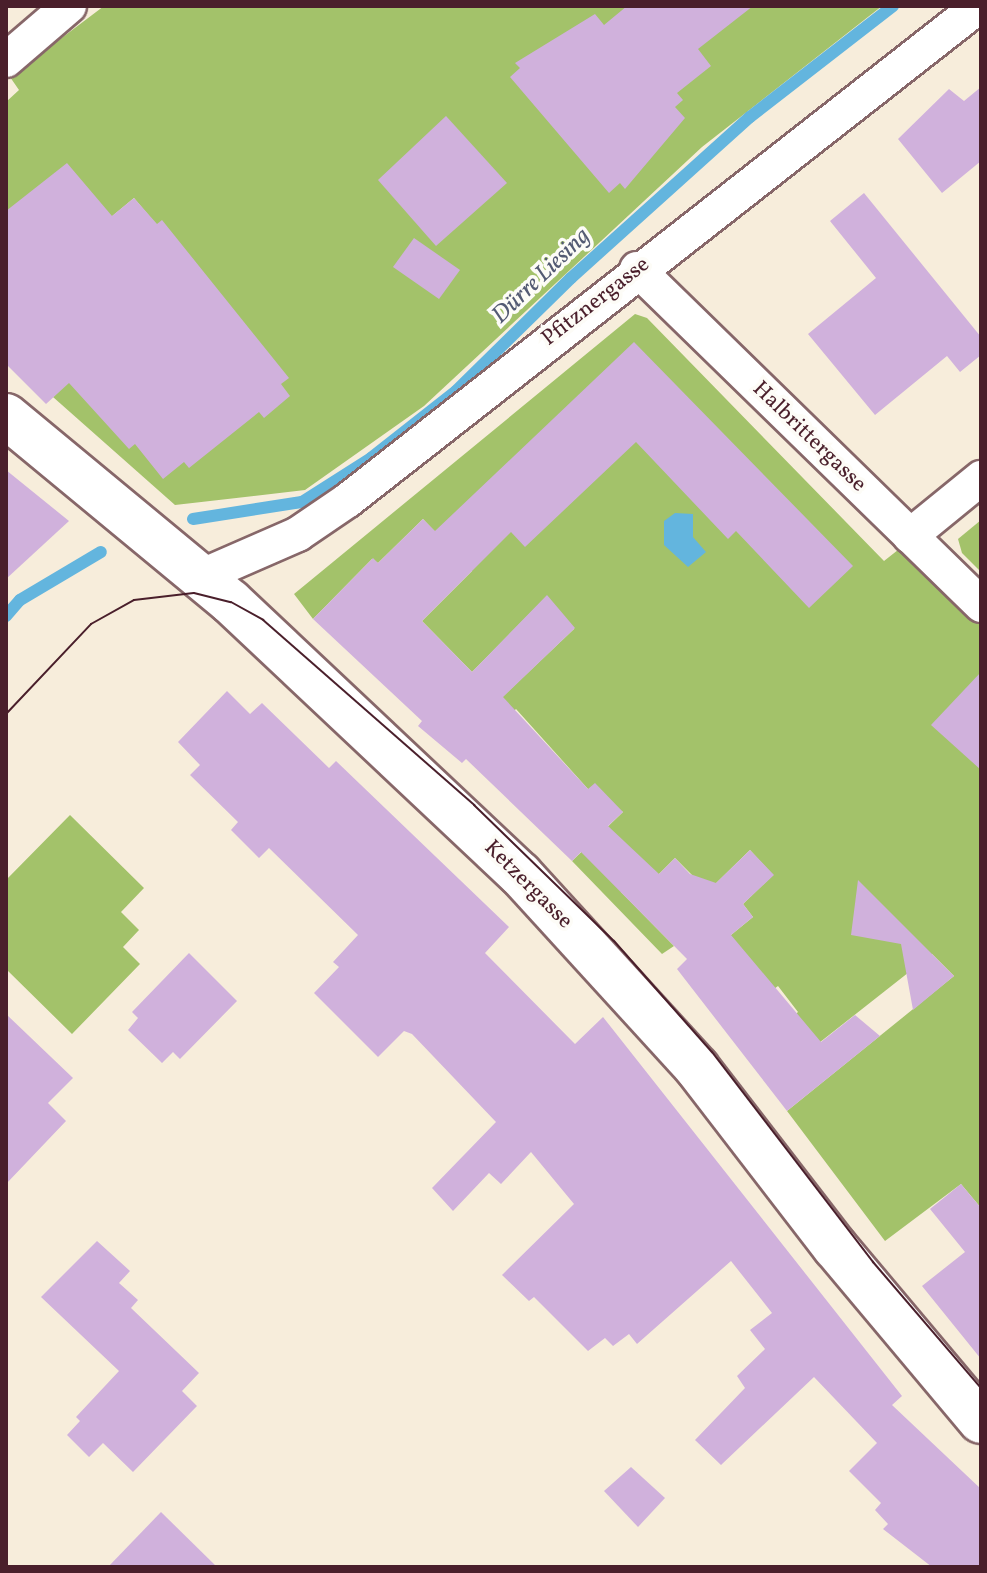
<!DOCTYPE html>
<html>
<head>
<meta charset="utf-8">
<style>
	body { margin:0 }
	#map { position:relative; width:987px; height:1573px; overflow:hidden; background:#f7eddb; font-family:Vollkorn,serif }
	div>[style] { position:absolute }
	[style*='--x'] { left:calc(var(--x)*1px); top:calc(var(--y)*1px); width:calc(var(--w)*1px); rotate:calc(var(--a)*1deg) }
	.green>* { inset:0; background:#a3c26a }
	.water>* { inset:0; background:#63b5de }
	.stream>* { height:12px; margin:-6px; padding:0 6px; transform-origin:6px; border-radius:6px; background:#63b5de }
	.building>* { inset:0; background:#d0b1dc }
	.roads { filter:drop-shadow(2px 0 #876769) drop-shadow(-2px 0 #876769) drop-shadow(0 2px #876769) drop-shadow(0 -2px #876769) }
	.minor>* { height:34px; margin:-17px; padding:0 17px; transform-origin:17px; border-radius:17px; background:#fff }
	.secondary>* { height:44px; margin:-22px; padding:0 22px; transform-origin:22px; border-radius:22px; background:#fff }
	.tram>* { height:2px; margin:-1px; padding:0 1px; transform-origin:1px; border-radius:1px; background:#4a1f2b }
	span { translate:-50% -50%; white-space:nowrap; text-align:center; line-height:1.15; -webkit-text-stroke:7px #fdfcf7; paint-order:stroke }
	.street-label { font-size:22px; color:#4a1f2b }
	.water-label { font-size:24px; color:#545b73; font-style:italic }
	.frame { position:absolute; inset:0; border:8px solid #4a1f2b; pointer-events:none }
</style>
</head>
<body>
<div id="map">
	<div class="green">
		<div style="clip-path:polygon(104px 6px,882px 6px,702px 147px,424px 406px,305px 490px,175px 505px,53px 397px,156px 224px,134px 198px,70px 251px,6px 269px,6px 102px,19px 90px,10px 77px)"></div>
		<div style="clip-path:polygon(635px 314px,647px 318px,884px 561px,903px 546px,981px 621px,981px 1208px,961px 1184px,885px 1241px,787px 1111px,954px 976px,932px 954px,810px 1050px,788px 1021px,798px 1012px,778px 986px,725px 1026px,731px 935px,753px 917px,743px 904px,773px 875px,750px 850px,708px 891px,675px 858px,659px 874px,621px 892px,674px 946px,662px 954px,572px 861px,623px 812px,588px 789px,516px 709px,494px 731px,479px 719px,574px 629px,547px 596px,472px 672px,422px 621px,472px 571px,423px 519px,378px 563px,372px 559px,313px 619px,294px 594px)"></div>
		<div style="clip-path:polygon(981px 520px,981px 572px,962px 553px,958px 539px)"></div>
		<div style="clip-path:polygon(70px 815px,144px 888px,121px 912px,139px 930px,123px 947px,140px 964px,72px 1034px,6px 969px,6px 880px)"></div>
	</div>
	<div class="water">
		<div style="clip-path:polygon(675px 513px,693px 514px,693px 537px,706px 552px,688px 567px,664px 545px,664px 521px)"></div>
	</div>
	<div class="stream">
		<div style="--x:193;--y:519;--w:110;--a:-8.9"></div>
		<div style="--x:302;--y:502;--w:82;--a:-32.5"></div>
		<div style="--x:371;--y:458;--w:108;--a:-38.2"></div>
		<div style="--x:456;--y:391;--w:161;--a:-44.5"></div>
		<div style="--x:571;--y:278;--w:241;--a:-42"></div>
		<div style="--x:750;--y:117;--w:181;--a:-37.8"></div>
		<div style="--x:6;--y:616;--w:21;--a:-49"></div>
		<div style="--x:20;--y:600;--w:94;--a:-30.7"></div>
	</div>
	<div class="building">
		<div style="clip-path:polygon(627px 6px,753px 6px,698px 49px,711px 66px,677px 93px,683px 100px,675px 107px,685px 118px,625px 189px,620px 183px,609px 193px,510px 77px,520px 68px,515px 63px,595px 14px,604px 25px)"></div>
		<div style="clip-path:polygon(981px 87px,981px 161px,942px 193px,898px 139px,949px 89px,964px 101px)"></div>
		<div style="clip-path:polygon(446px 116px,507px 183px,436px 246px,378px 180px)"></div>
		<div style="clip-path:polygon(67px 163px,112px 216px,134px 198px,157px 224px,162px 220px,289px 378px,281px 384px,290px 396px,264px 418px,259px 412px,189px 468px,184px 462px,163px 479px,135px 444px,129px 449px,69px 383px,46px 404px,6px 364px,6px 211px)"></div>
		<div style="clip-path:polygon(864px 193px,981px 337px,981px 355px,960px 372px,947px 356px,875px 415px,808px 334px,876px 278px,830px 221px)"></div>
		<div style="clip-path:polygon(414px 238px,460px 270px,439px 299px,393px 267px)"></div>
		<div style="clip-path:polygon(634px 342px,853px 566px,809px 608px,736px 531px,728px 539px,636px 442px,525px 547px,511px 532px,422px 621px,472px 672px,547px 595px,575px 628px,503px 697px,588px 789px,595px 783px,623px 812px,608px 826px,659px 874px,675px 858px,690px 874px,716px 883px,750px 850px,774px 875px,743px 904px,753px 917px,731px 935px,821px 1042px,855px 1015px,880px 1036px,787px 1111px,677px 969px,687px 959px,581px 852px,572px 861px,466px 759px,462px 763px,418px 726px,422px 721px,313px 619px,373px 558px,378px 563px,423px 519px,435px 531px)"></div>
		<div style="clip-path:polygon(6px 470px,69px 521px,6px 579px)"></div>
		<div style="clip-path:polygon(981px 672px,981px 770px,931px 725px)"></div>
		<div style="clip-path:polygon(227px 691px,250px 714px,262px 703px,329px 768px,336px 761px,509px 927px,485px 953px,575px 1044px,603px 1017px,902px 1396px,892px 1405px,981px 1489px,981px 1567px,932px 1567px,883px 1529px,888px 1524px,875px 1510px,881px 1503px,849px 1471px,877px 1443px,814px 1377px,721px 1465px,695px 1440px,745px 1388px,737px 1376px,765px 1349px,750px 1330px,772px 1313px,731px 1261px,637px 1344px,629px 1334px,613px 1346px,605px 1338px,588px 1351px,534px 1297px,529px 1301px,502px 1275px,574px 1204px,531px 1152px,501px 1184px,489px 1173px,453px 1211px,432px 1188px,496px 1122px,412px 1034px,404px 1031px,378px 1057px,314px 993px,339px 967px,333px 962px,358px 935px,269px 848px,259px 858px,231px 830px,238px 822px,190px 775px,200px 765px,178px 742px)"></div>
		<div style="clip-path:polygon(858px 880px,954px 976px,913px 1010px,901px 944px,851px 935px)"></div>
		<div style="clip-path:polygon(189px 953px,237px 1001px,180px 1059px,173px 1052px,162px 1063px,128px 1030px,138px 1018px,132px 1012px)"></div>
		<div style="clip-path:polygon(6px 1014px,73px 1078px,48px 1103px,66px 1121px,6px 1184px)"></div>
		<div style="clip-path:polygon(961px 1184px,981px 1208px,981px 1359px,922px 1286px,965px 1252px,930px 1209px)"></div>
		<div style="clip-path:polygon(97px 1241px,130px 1271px,119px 1283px,138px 1300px,131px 1308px,199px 1373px,182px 1391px,197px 1406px,133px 1472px,103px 1443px,89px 1457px,67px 1435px,80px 1421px,76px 1417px,119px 1371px,41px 1297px)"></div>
		<div style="clip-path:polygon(631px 1467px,665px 1498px,638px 1527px,604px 1491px)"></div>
		<div style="clip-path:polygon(161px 1512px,217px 1567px,108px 1567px)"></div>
	</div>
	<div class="roads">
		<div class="minor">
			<div style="--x:6;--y:60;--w:83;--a:-40.6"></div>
			<div style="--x:637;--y:269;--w:481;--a:44.3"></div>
			<div style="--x:910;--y:536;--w:92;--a:-39.2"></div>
			<div style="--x:202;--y:576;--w:105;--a:-23.6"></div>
			<div style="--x:298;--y:534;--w:60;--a:-34.2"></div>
			<div style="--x:348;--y:500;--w:801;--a:-38.06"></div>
		</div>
		<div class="secondary">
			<div style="--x:6;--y:416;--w:292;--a:39.6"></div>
			<div style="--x:231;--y:602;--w:397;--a:43.3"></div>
			<div style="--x:520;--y:874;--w:263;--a:47.6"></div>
			<div style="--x:697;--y:1068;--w:226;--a:52.4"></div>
			<div style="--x:835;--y:1247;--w:227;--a:50"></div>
		</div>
	</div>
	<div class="tram">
		<div style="--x:6;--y:714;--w:124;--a:-46.6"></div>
		<div style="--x:91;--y:624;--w:49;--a:-29.2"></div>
		<div style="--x:134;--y:600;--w:60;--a:-6.7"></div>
		<div style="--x:194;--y:593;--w:38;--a:14"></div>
		<div style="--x:231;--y:602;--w:37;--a:29"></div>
		<div style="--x:263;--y:620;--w:281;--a:41.2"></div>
		<div style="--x:474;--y:805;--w:195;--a:44.2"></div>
		<div style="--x:614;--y:941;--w:148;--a:48.6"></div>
		<div style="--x:712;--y:1052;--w:265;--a:52.5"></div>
		<div style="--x:873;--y:1262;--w:166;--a:49.4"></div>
	</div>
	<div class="street-label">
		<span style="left:596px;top:302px;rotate:-38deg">Pfitznergasse</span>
		<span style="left:809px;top:437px;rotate:44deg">Halbrittergasse</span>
		<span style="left:528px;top:885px;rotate:45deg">Ketzergasse</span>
	</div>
	<div class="water-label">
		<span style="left:542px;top:277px;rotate:-44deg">Dürre Liesing</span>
	</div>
	<div class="frame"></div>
</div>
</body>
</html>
